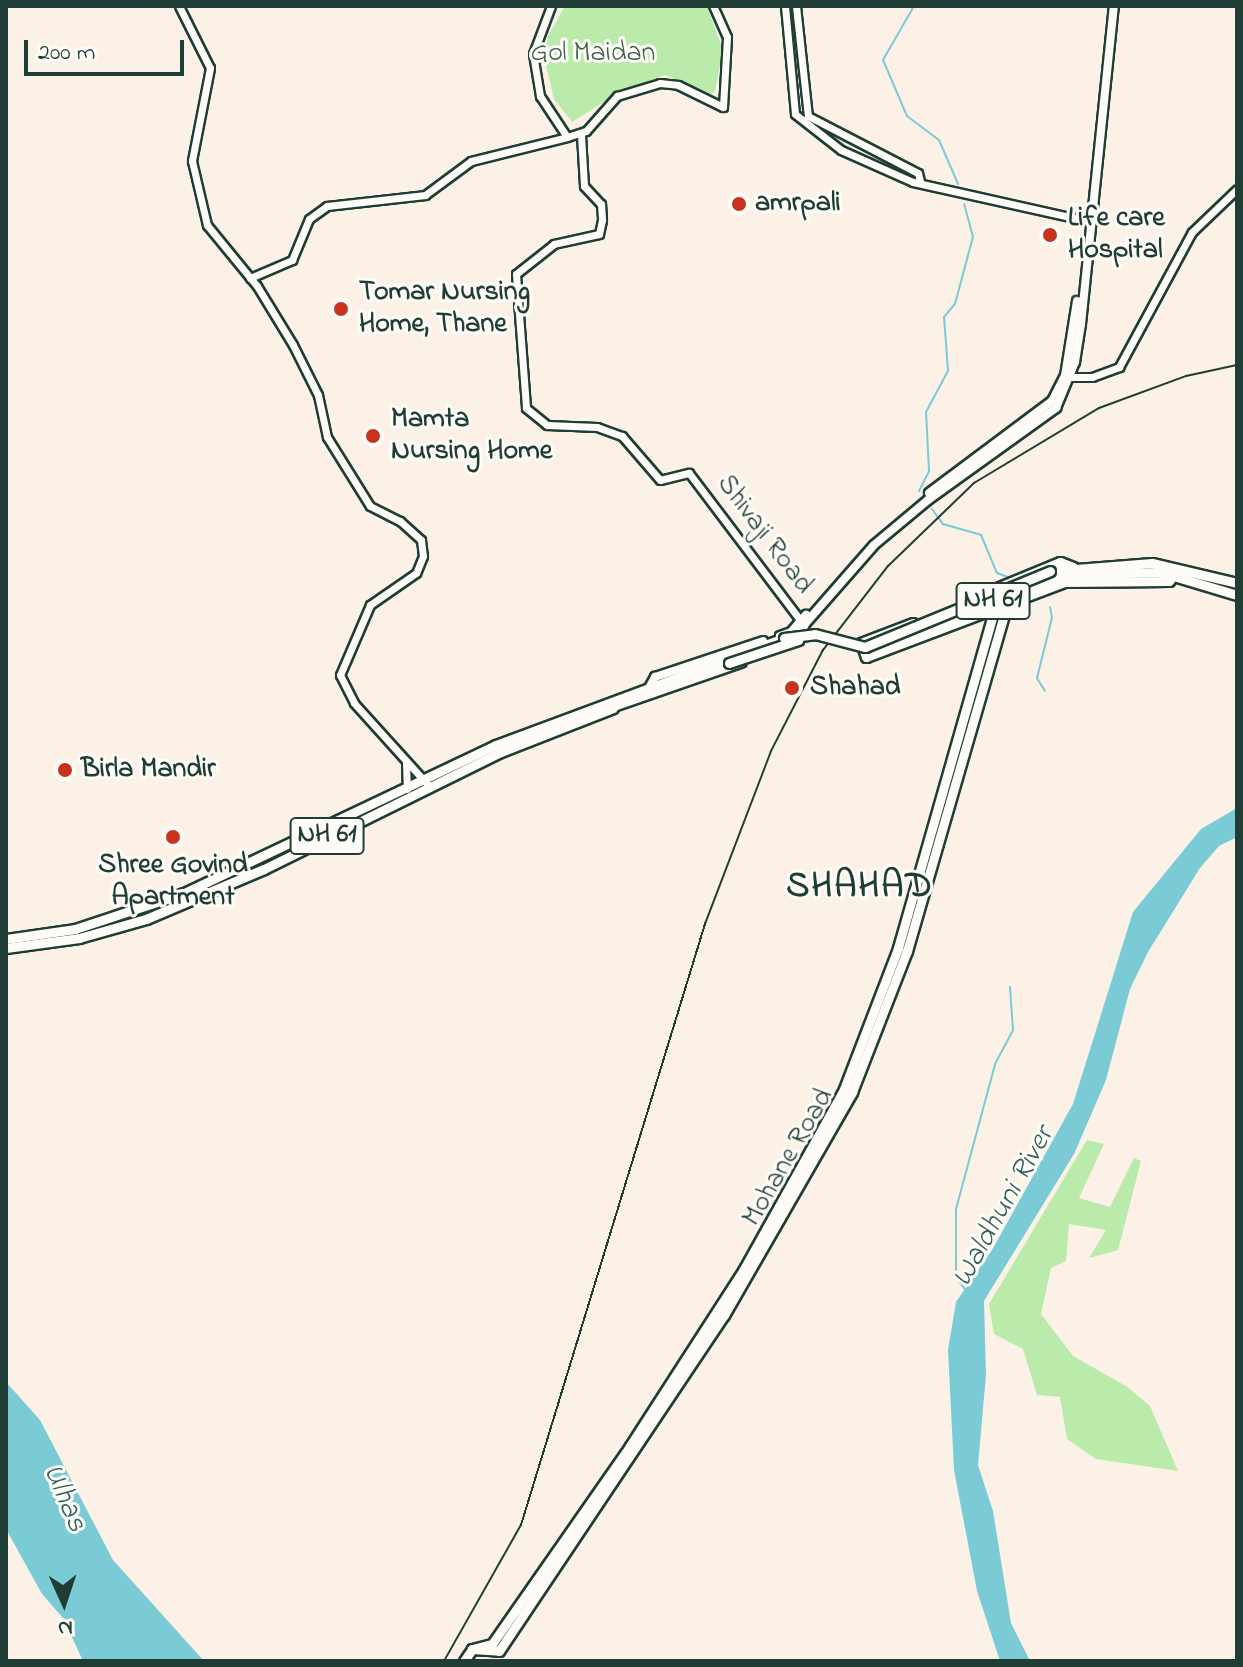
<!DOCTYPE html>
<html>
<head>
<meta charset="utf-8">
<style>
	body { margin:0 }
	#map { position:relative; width:1243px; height:1667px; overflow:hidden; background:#fcf1e7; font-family:"Indie Flower",sans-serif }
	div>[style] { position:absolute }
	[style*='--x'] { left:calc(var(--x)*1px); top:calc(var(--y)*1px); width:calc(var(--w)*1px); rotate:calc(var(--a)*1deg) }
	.green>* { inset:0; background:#baebab }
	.water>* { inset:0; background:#7acbd5 }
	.stream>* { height:2px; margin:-1px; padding:0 1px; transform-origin:1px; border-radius:1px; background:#7acbd5 }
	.roads { filter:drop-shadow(2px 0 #1f3d34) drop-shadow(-2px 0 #1f3d34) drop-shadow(0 2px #1f3d34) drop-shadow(0 -2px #1f3d34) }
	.tertiary>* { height:7px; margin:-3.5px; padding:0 3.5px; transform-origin:3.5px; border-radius:3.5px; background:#fdfcf7 }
	.secondary>* { height:8px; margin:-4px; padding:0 4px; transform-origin:4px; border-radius:4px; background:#fdfcf7 }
	.primary>* { height:9px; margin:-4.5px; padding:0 4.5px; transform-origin:4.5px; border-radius:4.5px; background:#fdfcf7 }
	.trunk>* { height:9px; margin:-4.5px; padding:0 4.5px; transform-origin:4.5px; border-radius:4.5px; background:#fdfcf7 }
	.rail>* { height:2px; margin:-1px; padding:0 1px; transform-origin:1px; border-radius:1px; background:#1f3d34 }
	.bridges { filter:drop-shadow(2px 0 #1f3d34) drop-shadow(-2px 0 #1f3d34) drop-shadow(0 2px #1f3d34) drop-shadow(0 -2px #1f3d34) }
	.trunk-bridge>* { height:9px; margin:-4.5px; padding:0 4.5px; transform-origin:4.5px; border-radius:4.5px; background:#fdfcf7 }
	.dots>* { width:22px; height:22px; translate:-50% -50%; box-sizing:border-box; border:4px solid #fdfcf7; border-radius:50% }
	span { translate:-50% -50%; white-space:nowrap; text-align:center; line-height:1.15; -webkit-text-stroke:6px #fdfcf7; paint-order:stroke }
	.shield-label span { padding:2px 6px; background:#fdfcf7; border:2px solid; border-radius:6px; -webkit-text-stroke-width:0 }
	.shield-label { font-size:26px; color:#1f3d34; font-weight:700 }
	.park-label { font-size:28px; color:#3e604c }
	.poi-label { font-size:28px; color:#1f3d34; font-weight:700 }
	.left { translate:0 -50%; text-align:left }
	.street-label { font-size:28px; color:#1f3d34 }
	.water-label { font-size:30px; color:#36605c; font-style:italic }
	.district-label { font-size:36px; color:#1f3d34; font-weight:700; letter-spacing:2px }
	.frame { position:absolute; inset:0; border:8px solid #1f3d34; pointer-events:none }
	.north { position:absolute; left:24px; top:1563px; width:80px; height:80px; -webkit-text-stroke:6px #fdfcf7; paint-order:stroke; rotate:177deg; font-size:22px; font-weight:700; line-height:32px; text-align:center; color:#1f3d34 }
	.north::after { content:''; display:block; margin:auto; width:28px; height:36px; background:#1f3d34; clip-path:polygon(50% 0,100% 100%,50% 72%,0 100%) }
	.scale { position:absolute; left:24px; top:40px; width:160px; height:36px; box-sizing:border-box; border:4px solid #1f3d34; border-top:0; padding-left:10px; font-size:24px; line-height:28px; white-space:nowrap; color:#1f3d34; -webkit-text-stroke:6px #fdfcf7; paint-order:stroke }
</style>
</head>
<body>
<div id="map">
	<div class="green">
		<div style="clip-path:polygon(565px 6px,707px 6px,723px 50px,715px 91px,711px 94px,665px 75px,618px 93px,572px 122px,554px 99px,544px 57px,548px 36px)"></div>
		<div style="clip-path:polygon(1087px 1140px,1104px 1144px,1079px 1198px,1110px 1207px,1134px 1158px,1141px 1161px,1118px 1250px,1089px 1258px,1106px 1230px,1069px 1224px,1066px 1261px,1051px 1268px,1041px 1314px,1073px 1356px,1126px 1386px,1150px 1406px,1178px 1471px,1096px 1459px,1067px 1439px,1060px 1397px,1037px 1395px,1023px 1349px,994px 1334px,989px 1304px)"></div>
	</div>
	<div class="water">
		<div style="clip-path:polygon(1237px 808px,1237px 837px,1219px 846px,1200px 868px,1148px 952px,1130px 989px,1106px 1080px,1074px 1154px,984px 1301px,986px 1375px,978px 1465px,993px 1511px,1011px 1623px,1030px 1661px,1000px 1661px,977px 1591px,954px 1470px,948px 1350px,956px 1302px,992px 1250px,1073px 1104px,1133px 912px,1201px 829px)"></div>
		<div style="clip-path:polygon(6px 1382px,40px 1420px,113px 1560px,204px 1661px,83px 1661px,63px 1618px,42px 1594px,6px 1529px)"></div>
	</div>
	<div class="stream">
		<div style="--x:914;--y:6;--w:62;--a:119.9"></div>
		<div style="--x:883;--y:60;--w:61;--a:66.8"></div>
		<div style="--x:907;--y:116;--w:40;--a:37"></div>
		<div style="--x:939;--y:140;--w:48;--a:66.6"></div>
		<div style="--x:919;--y:491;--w:22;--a:-63"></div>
		<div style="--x:929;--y:471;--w:59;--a:-92.9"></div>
		<div style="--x:926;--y:412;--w:47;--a:-61.8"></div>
		<div style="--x:948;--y:371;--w:54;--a:-94.2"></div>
		<div style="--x:944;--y:317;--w:17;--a:-50"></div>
		<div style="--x:955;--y:304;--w:69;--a:-75"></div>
		<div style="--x:973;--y:237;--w:34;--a:-105"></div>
		<div style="--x:932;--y:509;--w:19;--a:54"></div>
		<div style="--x:943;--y:524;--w:40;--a:16"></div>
		<div style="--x:981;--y:535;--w:41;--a:67.2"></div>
		<div style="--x:997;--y:573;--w:15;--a:20"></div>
		<div style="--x:1045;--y:691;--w:15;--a:-122"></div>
		<div style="--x:1037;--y:678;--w:62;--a:-76"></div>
		<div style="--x:1052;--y:618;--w:11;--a:-100"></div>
		<div style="--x:965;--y:1289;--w:14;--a:-129"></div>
		<div style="--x:956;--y:1278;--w:69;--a:-90"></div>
		<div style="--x:956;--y:1209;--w:150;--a:-74.9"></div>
		<div style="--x:995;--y:1064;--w:38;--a:-62"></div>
		<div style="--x:1013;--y:1030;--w:43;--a:-94"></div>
	</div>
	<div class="roads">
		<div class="tertiary">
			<div style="--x:179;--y:6;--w:69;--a:63.4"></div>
			<div style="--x:210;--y:68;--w:95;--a:101"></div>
			<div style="--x:192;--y:161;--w:66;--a:76.8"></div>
			<div style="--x:207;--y:225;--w:79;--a:50.7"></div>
			<div style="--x:257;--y:286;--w:69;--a:58.6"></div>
			<div style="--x:293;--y:345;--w:56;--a:63.4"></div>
			<div style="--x:318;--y:395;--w:43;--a:77.9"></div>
			<div style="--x:327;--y:437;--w:81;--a:58.1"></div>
			<div style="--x:370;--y:506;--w:34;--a:27"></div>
			<div style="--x:400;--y:521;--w:28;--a:42"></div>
			<div style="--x:421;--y:540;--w:16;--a:83"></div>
			<div style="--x:423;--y:556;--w:18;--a:112"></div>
			<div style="--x:416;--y:573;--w:56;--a:145.2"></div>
			<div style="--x:370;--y:605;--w:76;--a:113.2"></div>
			<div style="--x:340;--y:675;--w:31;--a:63"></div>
			<div style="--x:354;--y:703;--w:113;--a:47.9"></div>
			<div style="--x:551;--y:6;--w:51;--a:110.6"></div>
			<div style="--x:533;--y:54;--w:43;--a:80.5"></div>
			<div style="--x:540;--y:96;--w:49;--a:56.6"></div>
			<div style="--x:567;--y:137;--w:20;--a:-18"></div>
			<div style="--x:586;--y:131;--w:47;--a:-48.5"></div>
			<div style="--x:617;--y:96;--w:45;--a:-16.8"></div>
			<div style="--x:660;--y:83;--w:18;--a:6"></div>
			<div style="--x:678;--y:85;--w:50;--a:26.1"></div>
			<div style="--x:723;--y:107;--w:70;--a:-86.7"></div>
			<div style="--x:727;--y:37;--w:34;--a:-114"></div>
			<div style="--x:785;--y:6;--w:108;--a:84.7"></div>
			<div style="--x:795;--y:114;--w:58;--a:38"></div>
			<div style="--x:841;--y:150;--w:79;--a:24"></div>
			<div style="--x:913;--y:182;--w:183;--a:12.6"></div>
			<div style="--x:796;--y:6;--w:111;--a:83.8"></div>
			<div style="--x:808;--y:116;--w:124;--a:27.4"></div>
			<div style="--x:918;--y:173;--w:8;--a:76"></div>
			<div style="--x:581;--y:135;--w:51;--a:86.6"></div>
			<div style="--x:584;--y:186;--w:25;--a:47"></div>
			<div style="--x:601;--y:204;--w:16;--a:86"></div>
			<div style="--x:602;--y:220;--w:14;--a:102"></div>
			<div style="--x:599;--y:234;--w:46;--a:167.5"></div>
			<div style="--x:554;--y:244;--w:48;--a:141.7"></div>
			<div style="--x:516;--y:274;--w:134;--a:85.7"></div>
			<div style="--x:526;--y:408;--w:27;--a:39"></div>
			<div style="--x:547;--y:425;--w:50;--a:2.3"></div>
			<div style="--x:597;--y:427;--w:27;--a:20"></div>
			<div style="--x:622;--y:436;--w:58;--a:49.2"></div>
			<div style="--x:660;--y:480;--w:30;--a:-14"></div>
			<div style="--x:689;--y:473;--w:191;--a:52.9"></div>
			<div style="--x:250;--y:278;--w:46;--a:-23.2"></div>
			<div style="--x:292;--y:260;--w:44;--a:-67.5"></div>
			<div style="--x:309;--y:219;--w:22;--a:-36"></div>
			<div style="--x:327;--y:206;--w:99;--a:-6.4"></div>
			<div style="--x:425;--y:195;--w:57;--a:-36.5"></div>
			<div style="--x:471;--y:161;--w:99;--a:-14"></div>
			<div style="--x:1067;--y:377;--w:25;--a:0"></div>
			<div style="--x:1092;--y:377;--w:29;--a:-20"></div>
			<div style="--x:1119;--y:367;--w:153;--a:-61.6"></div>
			<div style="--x:1192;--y:232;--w:62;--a:-43.7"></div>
			<div style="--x:406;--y:763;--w:26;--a:88"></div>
		</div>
		<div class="secondary">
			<div style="--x:929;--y:493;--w:154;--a:-36.8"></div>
			<div style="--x:1052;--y:401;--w:28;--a:-63"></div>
			<div style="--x:1065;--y:376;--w:76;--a:-80.9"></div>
			<div style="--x:780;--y:636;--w:12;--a:-20"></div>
			<div style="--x:791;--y:632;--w:23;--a:-49"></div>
			<div style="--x:798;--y:640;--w:16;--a:-68"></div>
			<div style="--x:804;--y:625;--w:106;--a:-48.8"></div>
			<div style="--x:874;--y:545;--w:70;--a:-39.8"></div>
			<div style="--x:928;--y:500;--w:158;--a:-35.7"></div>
			<div style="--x:1056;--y:408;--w:50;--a:-67.6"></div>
			<div style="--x:1075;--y:362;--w:38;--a:-81"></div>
			<div style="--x:1081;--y:324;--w:320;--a:-84.1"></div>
			<div style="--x:649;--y:688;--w:13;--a:-61"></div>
			<div style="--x:655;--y:677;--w:114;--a:-18.4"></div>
			<div style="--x:611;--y:708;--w:138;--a:-19.1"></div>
		</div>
		<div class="primary">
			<div style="--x:975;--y:597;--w:92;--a:-22.4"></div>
			<div style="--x:1060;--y:562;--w:14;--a:21"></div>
			<div style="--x:913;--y:623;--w:56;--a:159"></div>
			<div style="--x:861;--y:643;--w:15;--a:70"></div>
			<div style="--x:866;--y:657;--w:212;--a:-20.7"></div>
			<div style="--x:1064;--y:582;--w:105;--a:-0.5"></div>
			<div style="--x:1169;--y:581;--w:10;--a:-53"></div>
			<div style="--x:472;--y:1649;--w:27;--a:4"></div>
			<div style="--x:499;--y:1651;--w:43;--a:-56.3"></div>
			<div style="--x:523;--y:1615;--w:361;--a:-56.2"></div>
			<div style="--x:724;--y:1315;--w:257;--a:-60.1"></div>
			<div style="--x:852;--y:1092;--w:151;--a:-68.7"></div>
			<div style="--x:907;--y:951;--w:360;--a:-73.9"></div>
			<div style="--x:464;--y:1661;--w:14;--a:-56"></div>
			<div style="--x:472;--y:1649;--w:21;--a:-14"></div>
			<div style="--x:492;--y:1644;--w:241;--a:-55.1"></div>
			<div style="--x:630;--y:1446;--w:211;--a:-57.2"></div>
			<div style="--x:744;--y:1269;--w:206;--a:-60.9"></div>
			<div style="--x:844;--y:1089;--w:151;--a:-69"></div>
			<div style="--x:898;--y:948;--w:351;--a:-74.1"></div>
		</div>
		<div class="trunk">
			<div style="--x:1050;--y:571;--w:102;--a:-4.5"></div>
			<div style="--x:1152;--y:563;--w:87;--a:13.2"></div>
			<div style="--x:926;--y:627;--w:143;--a:-21.4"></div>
			<div style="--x:1059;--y:575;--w:101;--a:-1.7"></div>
			<div style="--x:1160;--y:572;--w:80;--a:16.6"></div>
			<div style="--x:6;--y:939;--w:70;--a:-8.2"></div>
			<div style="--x:75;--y:929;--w:115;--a:-18.3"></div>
			<div style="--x:184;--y:893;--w:345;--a:-25.4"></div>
			<div style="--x:496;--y:745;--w:307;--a:-20.4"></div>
			<div style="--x:6;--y:948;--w:74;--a:-7.8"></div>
			<div style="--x:79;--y:938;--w:70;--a:-15.8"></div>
			<div style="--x:146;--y:919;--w:128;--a:-23"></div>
			<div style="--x:264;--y:869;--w:264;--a:-26.3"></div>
			<div style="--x:501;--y:752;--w:120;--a:-21.4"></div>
		</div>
	</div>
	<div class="rail">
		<div style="--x:444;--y:1661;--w:156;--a:-60.5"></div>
		<div style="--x:521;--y:1525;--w:629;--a:-72.98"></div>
		<div style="--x:705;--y:924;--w:185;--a:-69.1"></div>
		<div style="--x:771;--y:751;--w:114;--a:-62.8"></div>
		<div style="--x:823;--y:650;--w:106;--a:-52.3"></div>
		<div style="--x:888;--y:566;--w:120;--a:-44"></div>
		<div style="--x:974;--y:483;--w:146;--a:-31"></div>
		<div style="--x:1099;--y:408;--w:93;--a:-20.2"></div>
		<div style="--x:1186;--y:376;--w:52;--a:-12.2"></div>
	</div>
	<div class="bridges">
		<div class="trunk-bridge">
			<div style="--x:784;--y:638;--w:31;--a:-7"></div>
			<div style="--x:815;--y:634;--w:52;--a:14.6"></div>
			<div style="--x:865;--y:647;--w:200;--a:-22.3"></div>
			<div style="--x:729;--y:663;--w:73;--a:-18.4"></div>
		</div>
	</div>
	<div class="dots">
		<div style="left:739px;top:204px;background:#c8321e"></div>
		<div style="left:1050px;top:235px;background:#c8321e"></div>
		<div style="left:341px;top:309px;background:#c8321e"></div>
		<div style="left:373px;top:436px;background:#c8321e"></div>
		<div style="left:792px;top:688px;background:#c8321e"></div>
		<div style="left:65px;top:770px;background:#c8321e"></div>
		<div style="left:173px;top:837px;background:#c8321e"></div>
	</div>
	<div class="shield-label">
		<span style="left:993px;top:601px">NH 61</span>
		<span style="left:327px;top:836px">NH 61</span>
	</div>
	<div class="park-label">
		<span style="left:593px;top:54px">Gol Maidan</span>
	</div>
	<div class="poi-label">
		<span class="left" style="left:755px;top:204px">amrpali</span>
		<span class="left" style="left:1068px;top:235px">Life care<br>Hospital</span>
		<span class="left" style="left:359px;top:309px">Tomar Nursing<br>Home, Thane</span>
		<span class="left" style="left:391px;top:436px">Mamta<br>Nursing Home</span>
		<span class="left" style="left:810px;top:688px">Shahad</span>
		<span class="left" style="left:81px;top:770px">Birla Mandir</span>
		<span style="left:173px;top:882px">Shree Govind<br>Apartment</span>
	</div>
	<div class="street-label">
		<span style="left:764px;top:535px;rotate:53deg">Shivaji Road</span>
		<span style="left:789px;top:1158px;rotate:-60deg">Mohane Road</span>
	</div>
	<div class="water-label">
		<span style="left:1004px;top:1207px;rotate:-61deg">Waldhuni River</span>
		<span style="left:64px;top:1498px;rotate:67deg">Ulhas</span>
	</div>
	<div class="district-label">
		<span style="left:860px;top:888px">SHAHAD</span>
	</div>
	<div class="frame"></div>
	<div class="north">N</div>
	<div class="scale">200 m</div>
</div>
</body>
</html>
